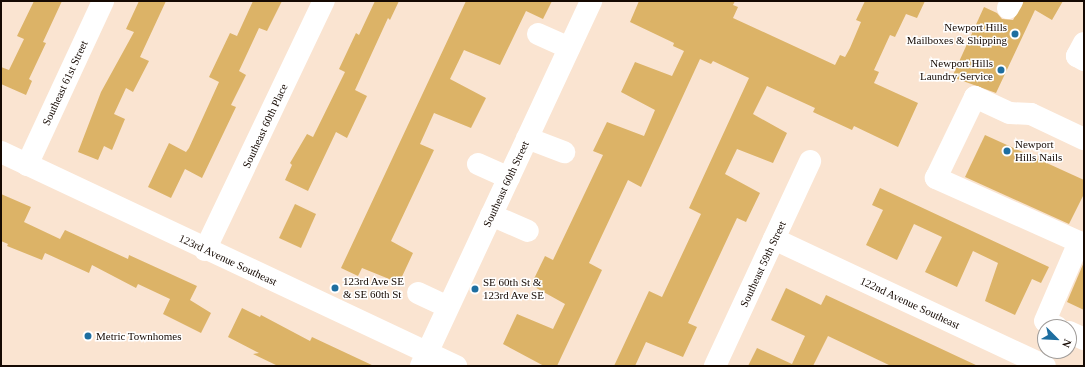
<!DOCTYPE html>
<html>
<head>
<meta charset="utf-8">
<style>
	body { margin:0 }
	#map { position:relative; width:1085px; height:367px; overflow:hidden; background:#fae4d1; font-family:"Times New Roman",serif }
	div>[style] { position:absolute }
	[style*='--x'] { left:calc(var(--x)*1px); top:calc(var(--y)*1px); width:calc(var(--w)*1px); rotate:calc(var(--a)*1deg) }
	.building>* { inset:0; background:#dcb367 }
	.minor>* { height:22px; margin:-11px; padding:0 11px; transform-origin:11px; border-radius:11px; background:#fff }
	.dots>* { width:11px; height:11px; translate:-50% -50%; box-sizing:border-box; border:2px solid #fff; border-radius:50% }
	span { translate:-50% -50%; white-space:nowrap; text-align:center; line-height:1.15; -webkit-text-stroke:3px #fff; paint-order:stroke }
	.poi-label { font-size:11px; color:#150902 }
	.right { translate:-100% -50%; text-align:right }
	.left { translate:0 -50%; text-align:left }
	.street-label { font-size:11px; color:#150902 }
	.frame { position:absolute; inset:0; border:2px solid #150902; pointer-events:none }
	.north { position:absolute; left:1037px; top:319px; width:40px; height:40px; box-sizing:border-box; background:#fff; border:1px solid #a19d9a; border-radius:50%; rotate:114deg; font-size:11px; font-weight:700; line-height:16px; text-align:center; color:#150902 }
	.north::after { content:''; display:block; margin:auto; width:14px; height:18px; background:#1e6ea0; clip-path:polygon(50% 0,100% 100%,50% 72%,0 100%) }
</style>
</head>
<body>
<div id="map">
	<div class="building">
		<div style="clip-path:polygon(34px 1px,62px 1px,43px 42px,46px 43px,29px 79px,32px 81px,26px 95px,1px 84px,1px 67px,9px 70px,24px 39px,17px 36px)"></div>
		<div style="clip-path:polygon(139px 1px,166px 1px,140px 57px,149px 61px,133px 92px,126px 88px,114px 114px,125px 119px,112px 150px,104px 146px,98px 160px,78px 152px,101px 92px,134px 32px,126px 29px)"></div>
		<div style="clip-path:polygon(253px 1px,282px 1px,267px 31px,259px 28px,239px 71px,246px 75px,231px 105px,236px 107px,202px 178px,185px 169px,171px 198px,148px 187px,169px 143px,186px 152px,189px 148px,219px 82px,209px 77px,230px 33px,237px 36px)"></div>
		<div style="clip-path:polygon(375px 1px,399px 1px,390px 20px,388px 18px,355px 90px,367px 96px,347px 138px,336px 132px,308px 191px,285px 180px,292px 165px,290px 163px,307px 134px,313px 137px,345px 72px,339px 69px,356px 33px,359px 35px)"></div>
		<div style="clip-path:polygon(466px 1px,552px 1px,543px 19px,526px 11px,500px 65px,464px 50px,450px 79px,486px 98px,471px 128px,434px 113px,420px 144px,434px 150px,391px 241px,413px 253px,399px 283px,362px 268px,358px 276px,341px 268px)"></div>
		<div style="clip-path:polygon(639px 1px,735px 1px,733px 5px,738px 7px,733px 18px,835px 65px,840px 55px,845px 57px,850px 48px,861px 22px,856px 20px,865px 1px,925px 1px,917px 18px,906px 14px,895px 37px,890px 35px,874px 70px,879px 72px,874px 83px,918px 103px,898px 147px,854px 126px,852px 130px,813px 112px,815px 108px,767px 86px,753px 114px,787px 133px,773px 163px,737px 149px,725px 174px,760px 193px,746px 222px,737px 218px,688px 323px,697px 327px,683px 357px,646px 342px,635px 366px,614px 366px,649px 291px,662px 297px,701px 214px,689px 208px,749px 78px,713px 61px,711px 64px,700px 59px,641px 187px,628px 180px,589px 263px,602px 270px,557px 366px,544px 366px,503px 344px,517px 314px,553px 329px,565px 304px,531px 285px,545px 256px,553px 260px,603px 155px,593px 151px,607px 122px,644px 136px,655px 110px,621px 92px,635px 62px,672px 76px,684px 51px,673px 46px,674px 43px,630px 22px)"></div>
		<div style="clip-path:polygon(1024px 1px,1063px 1px,1052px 20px,1035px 10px,996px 93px,952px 77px,984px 7px,997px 13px,1002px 19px,1013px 20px)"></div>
		<div style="clip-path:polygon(985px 135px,1084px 180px,1084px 194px,1069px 224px,965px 177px)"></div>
		<div style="clip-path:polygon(880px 188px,1049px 267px,1041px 283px,1032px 279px,1015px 315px,985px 301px,998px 263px,973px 251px,957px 287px,925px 272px,942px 237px,914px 224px,897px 260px,866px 245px,883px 210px,872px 205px)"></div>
		<div style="clip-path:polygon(1px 194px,31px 207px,24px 222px,60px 239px,65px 230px,128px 259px,129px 255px,197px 286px,190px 300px,211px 313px,201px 333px,163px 314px,170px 299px,138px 284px,136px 288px,92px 265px,89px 273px,45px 253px,42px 260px,7px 246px,8px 244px,1px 241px)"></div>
		<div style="clip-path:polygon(295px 204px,316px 214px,301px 248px,279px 238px)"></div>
		<div style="clip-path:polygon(1084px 262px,1084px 310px,1067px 302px)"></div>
		<div style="clip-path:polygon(786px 288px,821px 305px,826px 295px,978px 366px,891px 366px,828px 336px,813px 366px,748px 366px,757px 348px,792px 364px,805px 336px,771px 320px)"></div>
		<div style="clip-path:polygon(242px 308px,260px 317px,261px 315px,310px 341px,312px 337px,374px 366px,278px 366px,253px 354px,259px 353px,228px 337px)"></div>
	</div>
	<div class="minor">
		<div style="--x:1008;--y:8;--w:8;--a:-60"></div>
		<div style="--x:538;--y:34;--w:34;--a:24"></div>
		<div style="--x:1084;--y:43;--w:15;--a:118"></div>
		<div style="--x:1077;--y:56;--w:8;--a:30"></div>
		<div style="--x:527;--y:138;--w:40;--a:21"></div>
		<div style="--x:1;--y:152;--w:503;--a:25.19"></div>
		<div style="--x:478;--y:164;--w:34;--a:24"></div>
		<div style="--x:27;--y:165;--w:181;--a:-65.1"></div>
		<div style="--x:491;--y:215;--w:40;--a:23.4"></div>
		<div style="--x:774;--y:239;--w:299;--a:25.1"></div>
		<div style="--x:205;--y:250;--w:276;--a:-64.5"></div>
		<div style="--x:418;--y:293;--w:33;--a:25"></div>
		<div style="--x:1057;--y:327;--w:13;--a:-153"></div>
		<div style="--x:1045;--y:321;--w:86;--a:-66.7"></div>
		<div style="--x:1079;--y:242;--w:157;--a:-155.9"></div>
		<div style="--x:936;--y:178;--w:90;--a:-64.3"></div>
		<div style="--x:975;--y:97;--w:38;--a:25"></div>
		<div style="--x:1010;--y:113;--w:21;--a:3"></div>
		<div style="--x:1031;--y:114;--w:59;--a:25.3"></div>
		<div style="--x:1069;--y:332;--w:17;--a:25"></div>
		<div style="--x:421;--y:366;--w:403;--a:-65"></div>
		<div style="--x:715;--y:366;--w:226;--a:-65.1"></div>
	</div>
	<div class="dots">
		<div style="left:1015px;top:34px;background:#1e6ea0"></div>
		<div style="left:1001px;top:70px;background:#1e6ea0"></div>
		<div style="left:1007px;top:151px;background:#1e6ea0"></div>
		<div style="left:335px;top:288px;background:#1e6ea0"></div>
		<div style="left:475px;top:289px;background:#1e6ea0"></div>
		<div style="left:88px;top:336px;background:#1e6ea0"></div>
	</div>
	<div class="poi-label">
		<span class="right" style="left:1007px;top:34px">Newport Hills<br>Mailboxes &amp; Shipping</span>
		<span class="right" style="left:993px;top:70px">Newport Hills<br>Laundry Service</span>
		<span class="left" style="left:1015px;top:151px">Newport<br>Hills Nails</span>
		<span class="left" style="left:343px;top:288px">123rd Ave SE<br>&amp; SE 60th St</span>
		<span class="left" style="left:483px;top:289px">SE 60th St &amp;<br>123rd Ave SE</span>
		<span class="left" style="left:96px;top:336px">Metric Townhomes</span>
	</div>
	<div class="street-label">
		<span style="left:65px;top:83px;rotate:-65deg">Southeast 61st Street</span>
		<span style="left:265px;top:126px;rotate:-65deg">Southeast 60th Place</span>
		<span style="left:506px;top:184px;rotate:-65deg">Southeast 60th Street</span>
		<span style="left:228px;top:260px;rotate:25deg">123rd Avenue Southeast</span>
		<span style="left:763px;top:264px;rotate:-65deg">Southeast 59th Street</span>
		<span style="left:910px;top:303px;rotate:25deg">122nd Avenue Southeast</span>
	</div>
	<div class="frame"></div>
	<div class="north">N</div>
</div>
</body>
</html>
